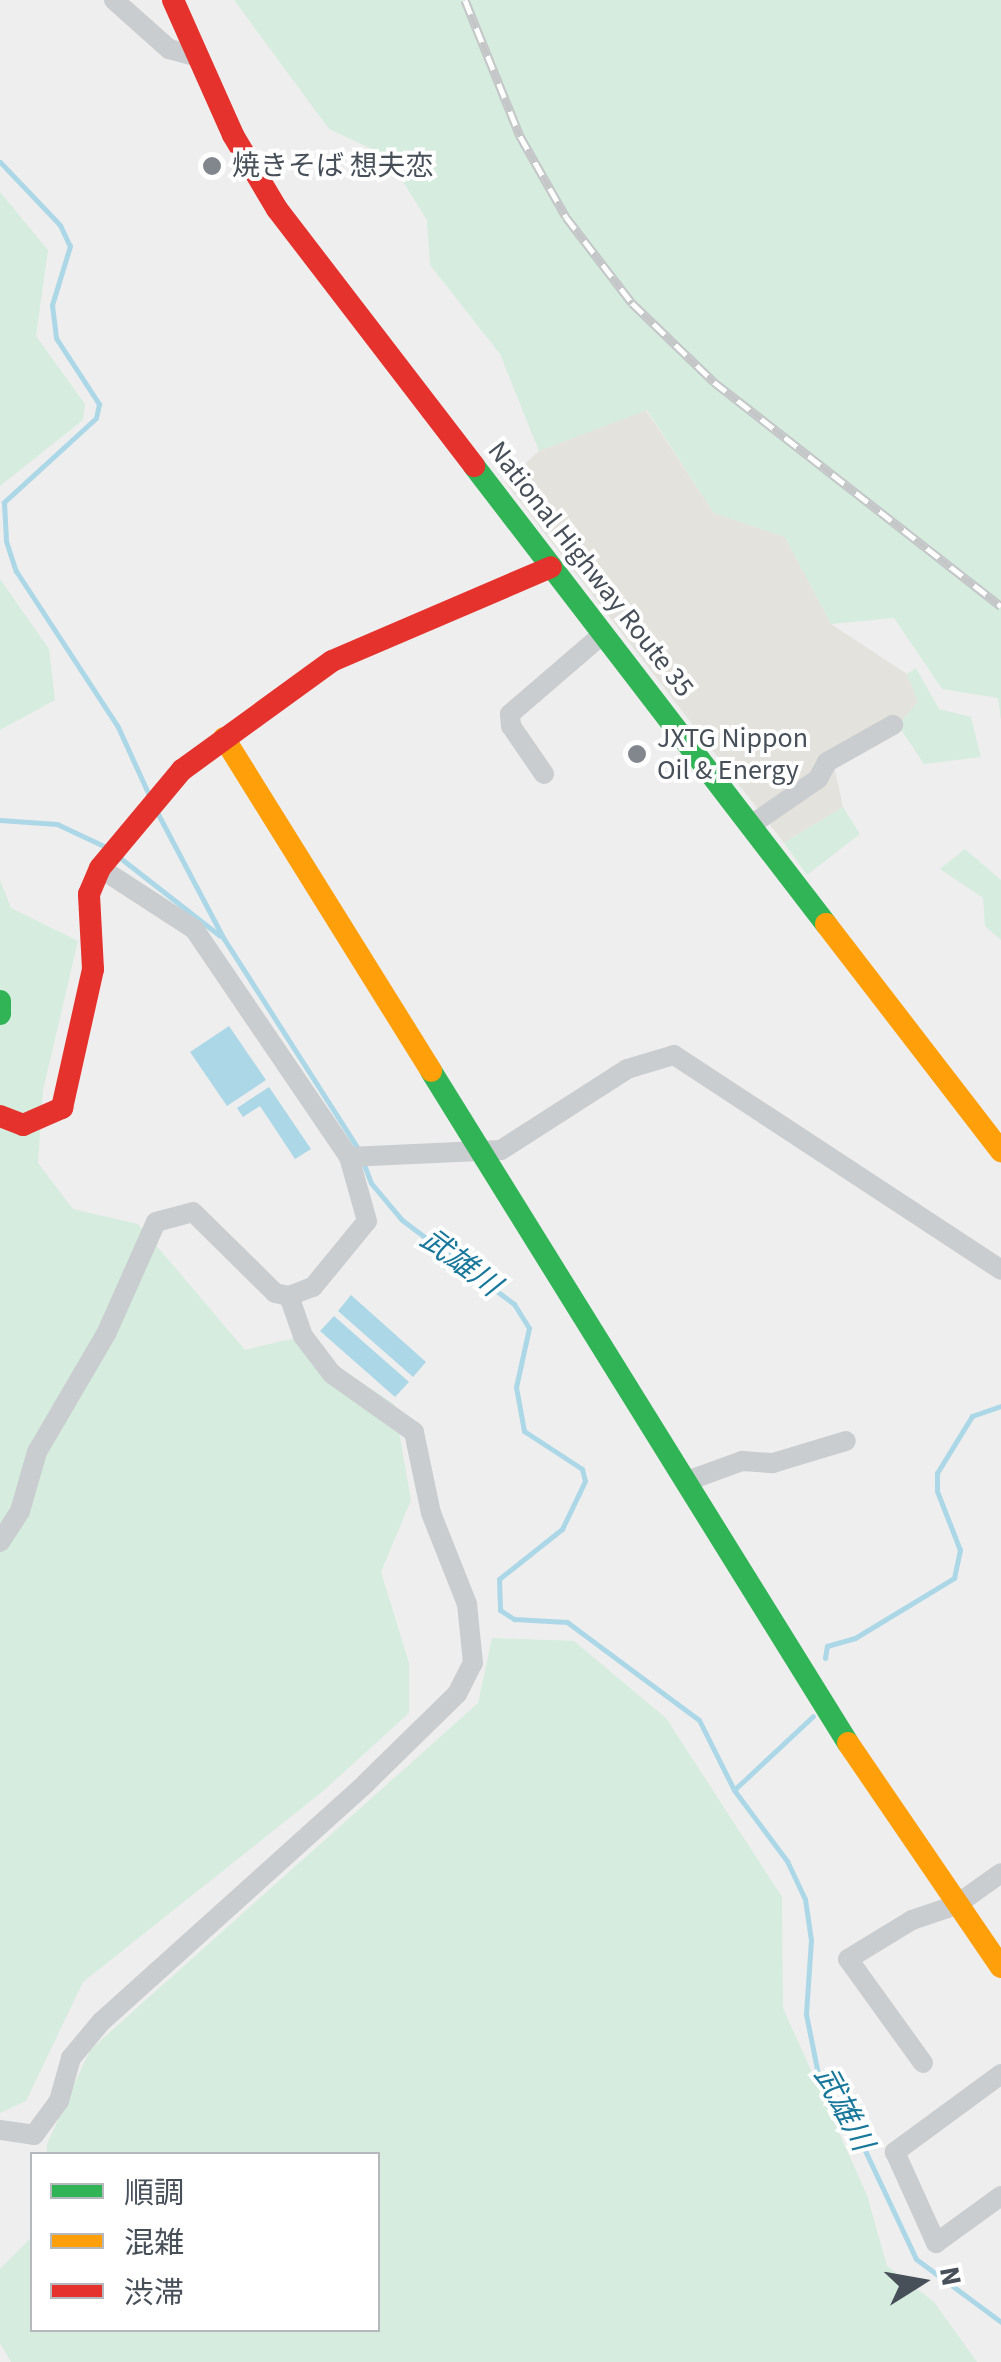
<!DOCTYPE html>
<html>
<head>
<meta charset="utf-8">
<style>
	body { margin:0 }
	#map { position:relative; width:1001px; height:2362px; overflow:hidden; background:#efeeee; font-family:"Source Sans 3","Noto Sans JP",sans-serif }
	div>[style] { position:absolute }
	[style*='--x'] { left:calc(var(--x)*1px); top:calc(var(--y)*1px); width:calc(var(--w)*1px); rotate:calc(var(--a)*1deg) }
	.commercial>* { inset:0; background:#e4e2dc }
	.green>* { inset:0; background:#d5ecdf }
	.water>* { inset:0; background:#acd7e7 }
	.stream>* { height:5px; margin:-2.5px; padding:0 2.5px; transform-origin:2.5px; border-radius:2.5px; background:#acd7e7 }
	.street>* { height:20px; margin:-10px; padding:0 10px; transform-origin:10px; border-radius:10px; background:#cacdcf }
	.fast>* { height:22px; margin:-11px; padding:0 11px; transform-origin:11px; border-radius:11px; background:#30b455 }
	.slow>* { height:22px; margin:-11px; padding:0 11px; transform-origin:11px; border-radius:11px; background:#ff9f0a }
	.jam>* { height:22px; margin:-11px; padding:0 11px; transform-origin:11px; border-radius:11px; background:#e5322d }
	.rail>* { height:9px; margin-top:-4.5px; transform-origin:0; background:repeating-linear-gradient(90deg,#fff 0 15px,#c4c6c8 0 30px); box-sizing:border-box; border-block:2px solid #c4c6c8 }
	.dots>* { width:28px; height:28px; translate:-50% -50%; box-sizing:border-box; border:5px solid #fff; border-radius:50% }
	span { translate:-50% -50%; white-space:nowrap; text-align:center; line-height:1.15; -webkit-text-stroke:8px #fff; paint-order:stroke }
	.poi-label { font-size:28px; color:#474f59 }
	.left { translate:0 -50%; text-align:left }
	.street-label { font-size:28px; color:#474f59 }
	.water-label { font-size:30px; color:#18779b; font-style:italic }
	.legend { position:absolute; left:30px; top:2152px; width:350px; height:180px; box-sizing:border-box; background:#fff; border:2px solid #b5b9bd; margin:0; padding:12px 18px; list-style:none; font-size:30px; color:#474f59 }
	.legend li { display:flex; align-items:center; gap:20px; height:50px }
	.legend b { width:50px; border:2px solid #b5b9bd }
	.north { position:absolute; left:871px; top:2232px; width:100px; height:100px; -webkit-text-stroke:8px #fff; paint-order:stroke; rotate:79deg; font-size:28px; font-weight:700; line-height:40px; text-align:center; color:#474f59 }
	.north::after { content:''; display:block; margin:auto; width:35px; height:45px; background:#474f59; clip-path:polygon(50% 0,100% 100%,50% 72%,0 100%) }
</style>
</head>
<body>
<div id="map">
	<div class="commercial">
		<div style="clip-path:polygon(646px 410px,714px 513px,785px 537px,831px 624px,907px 674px,918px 702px,898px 725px,834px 766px,843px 807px,784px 843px,505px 482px,539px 451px)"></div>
	</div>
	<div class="green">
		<div style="clip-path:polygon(234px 0,1001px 0,1001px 721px,998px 698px,942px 689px,894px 618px,831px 624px,785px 537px,714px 513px,647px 410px,539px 451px,500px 354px,430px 265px,427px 220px,387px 156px,329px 129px)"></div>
		<div style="clip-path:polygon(0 192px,48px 250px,36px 336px,85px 404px,83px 420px,0 486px)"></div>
		<div style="clip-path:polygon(0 579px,49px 649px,55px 700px,0 730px)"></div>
		<div style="clip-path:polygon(916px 668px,939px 709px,971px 717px,981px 757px,924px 764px,898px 725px,918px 702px,907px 674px)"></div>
		<div style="clip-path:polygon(843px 807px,860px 834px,807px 875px,784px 843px)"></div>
		<div style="clip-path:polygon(965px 849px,1001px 880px,1001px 940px,985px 926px,983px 898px,940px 869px)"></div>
		<div style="clip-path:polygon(0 880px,11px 908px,78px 941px,43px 1090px,38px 1163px,73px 1209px,138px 1224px,245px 1350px,295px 1338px,394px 1404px,411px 1500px,381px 1572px,409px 1663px,409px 1713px,322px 1792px,83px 1982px,26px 2101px,0 2113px)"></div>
		<div style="clip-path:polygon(492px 1638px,574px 1641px,666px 1718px,782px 1897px,783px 2008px,867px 2195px,887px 2266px,934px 2302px,977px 2362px,11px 2362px,0 2343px,0 2269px,32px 2237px,32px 2330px,378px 2330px,378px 2154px,47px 2154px,47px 2144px,90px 2050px,478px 1703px)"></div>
	</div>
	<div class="water">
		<div style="clip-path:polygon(229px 1026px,266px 1080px,227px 1106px,190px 1052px)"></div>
		<div style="clip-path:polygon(269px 1087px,311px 1149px,295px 1159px,260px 1106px,243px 1117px,237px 1108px)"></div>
		<div style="clip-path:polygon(351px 1295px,426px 1362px,413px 1377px,338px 1311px)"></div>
		<div style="clip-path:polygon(334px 1316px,409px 1382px,395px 1397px,320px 1331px)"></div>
	</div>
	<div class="stream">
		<div style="--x:0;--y:162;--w:87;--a:46.4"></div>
		<div style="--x:60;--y:225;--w:23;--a:65"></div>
		<div style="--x:70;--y:246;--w:62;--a:107"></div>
		<div style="--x:52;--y:305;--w:33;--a:83"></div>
		<div style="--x:56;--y:338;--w:79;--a:56.9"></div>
		<div style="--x:99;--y:404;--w:14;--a:102"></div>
		<div style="--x:96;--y:418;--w:125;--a:137.6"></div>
		<div style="--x:4;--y:502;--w:39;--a:87"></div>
		<div style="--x:6;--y:541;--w:32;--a:72"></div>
		<div style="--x:16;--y:571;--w:186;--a:56.8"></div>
		<div style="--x:118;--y:727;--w:75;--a:65.5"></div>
		<div style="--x:158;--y:814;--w:141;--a:62.2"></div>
		<div style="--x:224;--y:939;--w:253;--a:57.4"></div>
		<div style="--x:0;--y:820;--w:57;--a:4"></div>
		<div style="--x:57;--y:824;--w:54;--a:25.1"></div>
		<div style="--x:119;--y:857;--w:128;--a:38"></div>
		<div style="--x:363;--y:1162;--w:22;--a:69"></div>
		<div style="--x:371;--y:1183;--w:48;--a:50"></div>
		<div style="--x:402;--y:1220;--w:140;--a:36.9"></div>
		<div style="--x:514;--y:1304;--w:28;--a:58"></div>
		<div style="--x:529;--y:1328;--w:60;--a:102.4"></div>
		<div style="--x:516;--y:1387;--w:45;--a:79.7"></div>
		<div style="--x:524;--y:1431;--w:69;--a:33.2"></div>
		<div style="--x:582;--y:1469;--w:12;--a:76"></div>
		<div style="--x:585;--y:1481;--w:53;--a:115.6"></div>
		<div style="--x:562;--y:1529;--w:80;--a:141.6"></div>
		<div style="--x:499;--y:1579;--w:31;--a:88"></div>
		<div style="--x:500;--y:1610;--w:17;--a:33"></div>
		<div style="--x:514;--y:1619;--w:53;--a:3.2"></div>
		<div style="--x:567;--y:1622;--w:164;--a:36.6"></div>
		<div style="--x:699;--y:1720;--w:78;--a:63.4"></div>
		<div style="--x:734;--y:1790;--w:89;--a:53.3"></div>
		<div style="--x:787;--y:1861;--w:42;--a:64.7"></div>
		<div style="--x:805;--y:1899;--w:41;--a:81.7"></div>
		<div style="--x:811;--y:1940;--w:74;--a:93.9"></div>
		<div style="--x:806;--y:2014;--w:61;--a:78.7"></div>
		<div style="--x:818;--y:2074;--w:80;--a:57.7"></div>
		<div style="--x:861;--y:2142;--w:129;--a:64.8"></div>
		<div style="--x:916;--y:2259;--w:106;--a:36.5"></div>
		<div style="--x:825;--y:1658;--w:12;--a:-81"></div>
		<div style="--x:827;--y:1646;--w:29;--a:-16"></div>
		<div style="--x:855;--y:1638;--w:116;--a:-31.2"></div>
		<div style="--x:954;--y:1578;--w:29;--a:-78"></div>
		<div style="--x:960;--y:1550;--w:63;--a:-111.3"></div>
		<div style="--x:937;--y:1491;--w:18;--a:-90"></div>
		<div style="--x:937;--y:1473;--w:67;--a:-58.4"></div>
		<div style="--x:972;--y:1416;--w:31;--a:-19"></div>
		<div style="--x:734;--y:1790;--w:108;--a:-43.1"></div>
	</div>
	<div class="street">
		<div style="--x:114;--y:0;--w:74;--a:41.7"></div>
		<div style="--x:169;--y:49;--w:27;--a:15"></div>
		<div style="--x:544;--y:774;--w:58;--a:-124.5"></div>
		<div style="--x:511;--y:726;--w:12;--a:-95"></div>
		<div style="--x:510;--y:714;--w:123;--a:-40.7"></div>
		<div style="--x:751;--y:825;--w:81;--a:-34.5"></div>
		<div style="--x:818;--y:779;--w:19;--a:-62"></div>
		<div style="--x:827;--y:762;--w:76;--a:-29.3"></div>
		<div style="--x:349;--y:1157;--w:152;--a:-2.6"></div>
		<div style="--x:501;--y:1150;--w:150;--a:-32.7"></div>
		<div style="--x:627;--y:1069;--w:49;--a:-16.6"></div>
		<div style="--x:674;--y:1055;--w:391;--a:33.3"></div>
		<div style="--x:687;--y:1481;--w:59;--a:-20"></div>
		<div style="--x:742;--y:1461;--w:31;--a:4"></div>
		<div style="--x:773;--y:1463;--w:76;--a:-16.8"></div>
		<div style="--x:0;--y:1542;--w:37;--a:-57"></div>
		<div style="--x:20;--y:1511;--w:61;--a:-73.9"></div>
		<div style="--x:37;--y:1452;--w:139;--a:-59.7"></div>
		<div style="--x:107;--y:1332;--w:120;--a:-66"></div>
		<div style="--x:156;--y:1222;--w:38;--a:-15"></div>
		<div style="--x:193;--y:1212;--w:115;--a:44.6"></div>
		<div style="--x:275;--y:1293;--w:14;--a:12"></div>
		<div style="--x:289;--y:1296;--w:26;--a:-21"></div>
		<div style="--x:313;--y:1287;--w:85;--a:-50.7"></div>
		<div style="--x:367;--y:1221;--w:66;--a:-105.7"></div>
		<div style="--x:349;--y:1157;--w:276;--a:-124.2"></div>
		<div style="--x:194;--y:929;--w:112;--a:-147"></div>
		<div style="--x:923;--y:2063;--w:128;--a:-125.8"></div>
		<div style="--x:848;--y:1959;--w:75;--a:-31.4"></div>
		<div style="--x:912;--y:1920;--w:46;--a:-18.8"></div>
		<div style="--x:956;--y:1905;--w:55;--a:-35.4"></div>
		<div style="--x:1001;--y:2074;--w:132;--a:143.7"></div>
		<div style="--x:895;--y:2152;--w:100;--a:65.7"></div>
		<div style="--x:936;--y:2243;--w:80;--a:-35.9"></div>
		<div style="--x:0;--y:2130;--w:34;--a:8"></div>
		<div style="--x:34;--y:2135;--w:42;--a:-53.7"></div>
		<div style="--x:59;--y:2101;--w:45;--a:-74.4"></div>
		<div style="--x:71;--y:2058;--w:47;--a:-50.2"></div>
		<div style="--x:101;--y:2022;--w:357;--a:-42"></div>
		<div style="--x:366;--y:1783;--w:127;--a:-44.4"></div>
		<div style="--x:457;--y:1694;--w:35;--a:-63"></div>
		<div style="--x:473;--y:1663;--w:59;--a:-95.8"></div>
		<div style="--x:467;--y:1604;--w:98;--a:-111.6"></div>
		<div style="--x:431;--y:1513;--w:83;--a:-101.9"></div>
		<div style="--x:414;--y:1432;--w:100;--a:-144.7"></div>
		<div style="--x:332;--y:1374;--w:48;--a:-127.3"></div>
		<div style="--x:303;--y:1336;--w:42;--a:-109.3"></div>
	</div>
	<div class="fast">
		<div style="--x:474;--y:466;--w:578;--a:52.46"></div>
		<div style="--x:0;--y:1001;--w:13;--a:90"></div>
		<div style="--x:431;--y:1071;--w:791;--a:58.18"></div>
	</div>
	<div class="slow">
		<div style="--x:224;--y:738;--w:392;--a:58.1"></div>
		<div style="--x:826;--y:924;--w:287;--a:52.4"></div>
		<div style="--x:848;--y:1743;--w:271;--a:55.7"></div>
	</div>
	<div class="jam">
		<div style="--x:173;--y:0;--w:148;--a:66"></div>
		<div style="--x:233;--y:135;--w:86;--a:59.3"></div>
		<div style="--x:277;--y:209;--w:324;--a:52.5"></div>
		<div style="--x:0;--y:1116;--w:25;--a:21"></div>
		<div style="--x:23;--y:1125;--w:43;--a:-23.6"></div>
		<div style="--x:62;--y:1108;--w:142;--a:-77.4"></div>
		<div style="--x:93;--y:969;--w:75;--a:-93.1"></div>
		<div style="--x:89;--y:894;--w:28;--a:-67"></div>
		<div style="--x:100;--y:868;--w:128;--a:-50.1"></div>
		<div style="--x:182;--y:770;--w:185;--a:-36"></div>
		<div style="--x:332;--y:661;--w:238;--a:-23.2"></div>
	</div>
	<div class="rail">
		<div style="--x:465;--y:0;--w:147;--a:68"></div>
		<div style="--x:520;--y:136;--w:93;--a:60.4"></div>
		<div style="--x:566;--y:217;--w:108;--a:52.5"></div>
		<div style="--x:632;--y:303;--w:114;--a:43.9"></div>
		<div style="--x:714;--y:382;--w:364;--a:38"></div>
	</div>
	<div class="dots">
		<div style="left:212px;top:166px;background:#82878d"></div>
		<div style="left:637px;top:754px;background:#82878d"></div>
	</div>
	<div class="poi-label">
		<span class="left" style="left:232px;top:166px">焼きそば 想夫恋</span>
		<span class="left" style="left:657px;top:754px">JXTG Nippon<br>Oil &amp; Energy</span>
	</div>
	<div class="street-label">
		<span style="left:591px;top:569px;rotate:52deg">National Highway Route 35</span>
	</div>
	<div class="water-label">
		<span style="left:460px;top:1263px;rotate:37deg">武雄川</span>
		<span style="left:843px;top:2109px;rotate:62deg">武雄川</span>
	</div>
	<ul class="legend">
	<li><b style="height:12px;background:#30b455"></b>順調</li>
	<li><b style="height:12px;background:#ff9f0a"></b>混雑</li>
	<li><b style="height:12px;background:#e5322d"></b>渋滞</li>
	</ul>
	<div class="north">N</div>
</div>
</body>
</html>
